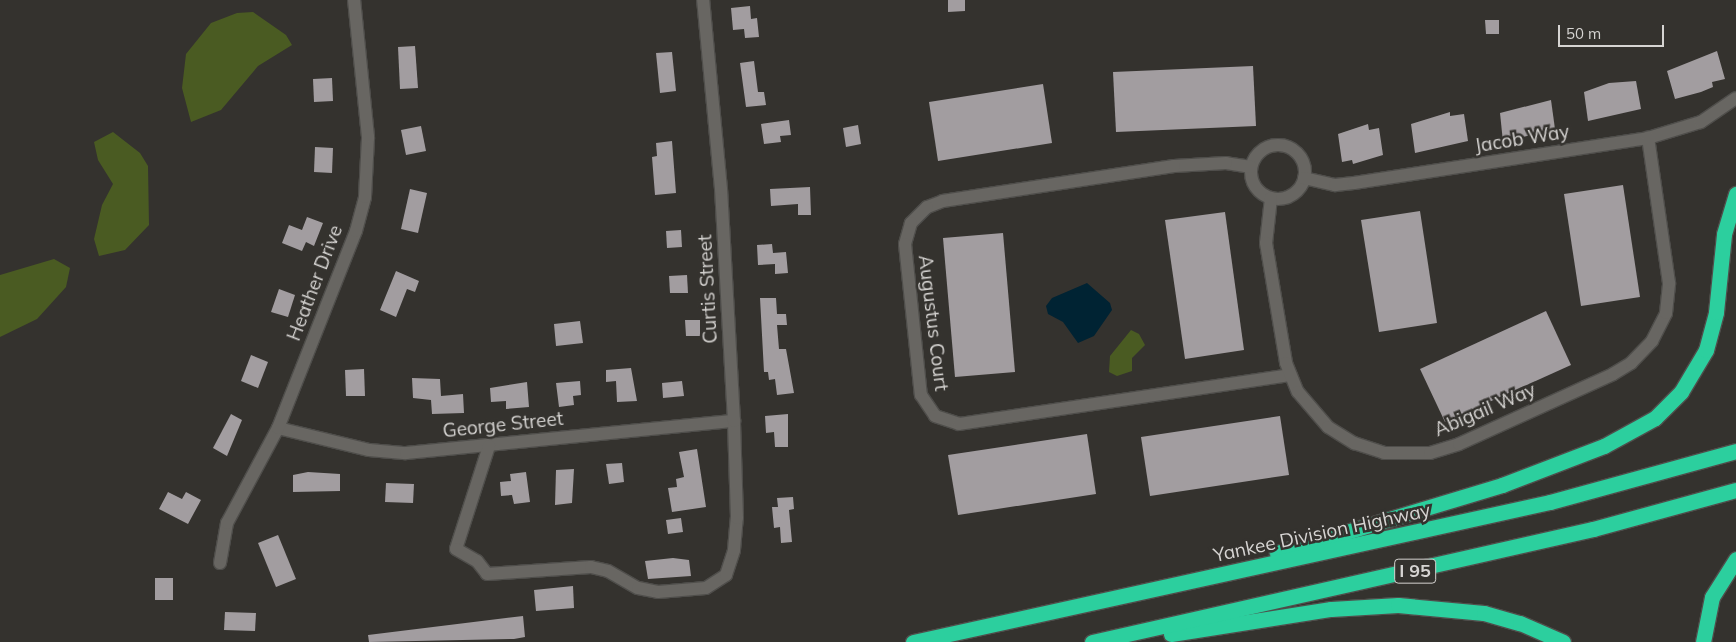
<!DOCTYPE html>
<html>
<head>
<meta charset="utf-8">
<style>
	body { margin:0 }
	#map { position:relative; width:1736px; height:642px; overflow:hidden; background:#34322e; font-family:Mulish,sans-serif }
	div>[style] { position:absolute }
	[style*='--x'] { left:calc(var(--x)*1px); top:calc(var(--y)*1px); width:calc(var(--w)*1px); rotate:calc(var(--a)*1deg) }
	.green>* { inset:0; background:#4a5b22 }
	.water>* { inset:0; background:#002333 }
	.building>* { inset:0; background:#a29da0 }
	.roads { filter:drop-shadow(1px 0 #4f4e4b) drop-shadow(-1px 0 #4f4e4b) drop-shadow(0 1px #4f4e4b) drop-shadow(0 -1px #4f4e4b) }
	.minor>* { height:12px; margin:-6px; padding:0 6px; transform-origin:6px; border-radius:6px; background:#686662 }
	.minor>.ring { margin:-6px; padding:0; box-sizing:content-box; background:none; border:12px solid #686662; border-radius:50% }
	.highway>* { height:15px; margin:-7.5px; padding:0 7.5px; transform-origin:7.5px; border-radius:7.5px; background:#2ccf9e }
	span { translate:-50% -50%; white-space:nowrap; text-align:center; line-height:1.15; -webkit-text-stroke:5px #34322e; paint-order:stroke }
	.shield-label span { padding:1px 4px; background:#34322e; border:1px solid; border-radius:4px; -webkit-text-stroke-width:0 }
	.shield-label { font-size:18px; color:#d6d4d2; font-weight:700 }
	.street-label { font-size:19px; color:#d6d4d2 }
	.scale { position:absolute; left:1558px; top:25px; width:106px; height:22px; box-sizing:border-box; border:2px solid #d6d4d2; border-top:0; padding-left:6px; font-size:15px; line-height:18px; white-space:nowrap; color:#d6d4d2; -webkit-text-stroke:4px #34322e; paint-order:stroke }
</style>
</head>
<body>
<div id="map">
	<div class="green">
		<div style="clip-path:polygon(253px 12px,286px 35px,292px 45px,258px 66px,221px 110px,191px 122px,182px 88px,186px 54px,211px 23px,237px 13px)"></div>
		<div style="clip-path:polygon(113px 132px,140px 153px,148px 166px,149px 225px,125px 250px,99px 256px,94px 239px,102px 205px,113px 184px,98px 160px,94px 142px)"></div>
		<div style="clip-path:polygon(54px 259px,70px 268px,66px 287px,37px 319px,0 337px,0 275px)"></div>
		<div style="clip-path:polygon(1131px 330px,1139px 334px,1145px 345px,1132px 358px,1132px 371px,1117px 376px,1109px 372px,1110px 356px)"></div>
	</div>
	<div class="water">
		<div style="clip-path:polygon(1087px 283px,1110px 303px,1112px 310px,1094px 336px,1078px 343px,1063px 322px,1048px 314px,1046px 306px,1052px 298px)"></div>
	</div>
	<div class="building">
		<div style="clip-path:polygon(948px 0,965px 0,965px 11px,948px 12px)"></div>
		<div style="clip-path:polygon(750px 6px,751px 19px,757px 18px,759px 37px,745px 38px,744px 29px,733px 30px,731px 8px)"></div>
		<div style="clip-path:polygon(1485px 20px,1499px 20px,1499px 34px,1486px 34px)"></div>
		<div style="clip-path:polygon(415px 46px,418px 88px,400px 89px,398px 47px)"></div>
		<div style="clip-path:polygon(1717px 51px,1725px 79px,1712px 82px,1713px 87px,1701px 92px,1675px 99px,1667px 71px)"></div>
		<div style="clip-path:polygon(672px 52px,676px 91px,660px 93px,656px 53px)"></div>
		<div style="clip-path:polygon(754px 61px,758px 92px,764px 92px,766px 105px,746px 107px,740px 63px)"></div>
		<div style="clip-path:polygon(1253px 66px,1256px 126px,1116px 132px,1113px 72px)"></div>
		<div style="clip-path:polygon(332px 78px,333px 101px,314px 102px,313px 79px)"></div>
		<div style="clip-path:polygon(1636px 81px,1641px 109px,1588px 121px,1584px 92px,1609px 83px)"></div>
		<div style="clip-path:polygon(1043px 84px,1052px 143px,938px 161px,929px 102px)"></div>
		<div style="clip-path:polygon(1551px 100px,1555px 129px,1503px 142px,1500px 113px)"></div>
		<div style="clip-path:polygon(1450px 112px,1450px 116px,1464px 114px,1468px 141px,1415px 153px,1411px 124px)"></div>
		<div style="clip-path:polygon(789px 120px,791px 135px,780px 136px,781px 142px,764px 144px,761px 124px)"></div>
		<div style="clip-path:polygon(1368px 124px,1369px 130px,1379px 128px,1383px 155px,1353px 164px,1352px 160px,1342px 162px,1338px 134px)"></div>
		<div style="clip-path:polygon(858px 125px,861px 144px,846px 147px,843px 128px)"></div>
		<div style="clip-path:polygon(421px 126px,426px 151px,406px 155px,401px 130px)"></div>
		<div style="clip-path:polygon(672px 141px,676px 193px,655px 195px,652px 157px,657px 156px,656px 143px)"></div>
		<div style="clip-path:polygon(315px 147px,333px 148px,332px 173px,314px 172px)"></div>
		<div style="clip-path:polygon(1623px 185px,1640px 297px,1581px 306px,1564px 194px)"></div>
		<div style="clip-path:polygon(810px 187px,811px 215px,798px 215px,798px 204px,771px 206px,770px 189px)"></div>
		<div style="clip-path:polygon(410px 189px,427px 193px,418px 233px,401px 229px)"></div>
		<div style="clip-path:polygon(1420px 211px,1437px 323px,1379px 332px,1361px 220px)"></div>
		<div style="clip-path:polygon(1225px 212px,1244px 350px,1185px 359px,1165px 220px)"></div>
		<div style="clip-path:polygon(307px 217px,323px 223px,314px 246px,306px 242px,302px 251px,282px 243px,289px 225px,302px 230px)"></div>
		<div style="clip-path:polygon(681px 230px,682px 247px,667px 248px,666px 231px)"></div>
		<div style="clip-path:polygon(1003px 233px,1015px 372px,955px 377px,943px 238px)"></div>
		<div style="clip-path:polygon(772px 244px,773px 253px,786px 252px,788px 273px,775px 274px,775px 264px,758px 265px,757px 245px)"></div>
		<div style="clip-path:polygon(396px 271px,419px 281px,415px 292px,407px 289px,396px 317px,380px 310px)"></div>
		<div style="clip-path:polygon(687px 275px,688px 293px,670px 293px,669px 276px)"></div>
		<div style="clip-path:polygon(279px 289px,295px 295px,288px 317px,271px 312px)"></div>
		<div style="clip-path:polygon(760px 298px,776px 298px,777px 314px,786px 314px,787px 325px,777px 325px,779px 349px,786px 349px,794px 393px,777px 395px,775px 379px,769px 380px,768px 372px,764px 372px)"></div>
		<div style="clip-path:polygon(1546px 311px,1571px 365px,1445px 422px,1420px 369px)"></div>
		<div style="clip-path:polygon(685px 320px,700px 320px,700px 336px,686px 336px)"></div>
		<div style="clip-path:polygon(580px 321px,583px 343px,556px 346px,554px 324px)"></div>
		<div style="clip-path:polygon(251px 355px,268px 362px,258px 388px,241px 381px)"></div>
		<div style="clip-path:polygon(631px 368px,637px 401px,617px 402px,616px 381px,606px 382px,606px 370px)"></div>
		<div style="clip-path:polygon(364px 369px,365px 396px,346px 396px,345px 370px)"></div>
		<div style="clip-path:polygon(412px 378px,440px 379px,441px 396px,463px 394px,464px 413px,432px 414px,431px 400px,413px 398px)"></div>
		<div style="clip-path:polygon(580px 381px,581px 395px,573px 396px,574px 405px,559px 407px,556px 383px)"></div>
		<div style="clip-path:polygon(682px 381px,684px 396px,663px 398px,662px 383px)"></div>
		<div style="clip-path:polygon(527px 382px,529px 407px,506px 409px,506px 401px,491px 402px,490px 388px)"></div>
		<div style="clip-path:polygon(231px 414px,242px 420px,227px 456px,213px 448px)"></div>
		<div style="clip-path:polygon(788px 414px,788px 447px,775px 447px,774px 432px,766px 433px,765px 416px)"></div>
		<div style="clip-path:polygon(1280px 416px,1289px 475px,1150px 496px,1141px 437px)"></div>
		<div style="clip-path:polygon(1087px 434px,1096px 494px,958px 515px,948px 455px)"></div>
		<div style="clip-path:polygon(697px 449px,706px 507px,672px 512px,668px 488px,677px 487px,676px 479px,684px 477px,679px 452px)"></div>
		<div style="clip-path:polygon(622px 463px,624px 482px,609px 484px,606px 464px)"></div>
		<div style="clip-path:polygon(574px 469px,572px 503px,555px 505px,556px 470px)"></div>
		<div style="clip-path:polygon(308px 472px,340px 474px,340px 491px,293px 492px,293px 475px)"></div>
		<div style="clip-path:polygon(526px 472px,530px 502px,514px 504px,512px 495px,501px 496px,500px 482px,511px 481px,510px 474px)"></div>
		<div style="clip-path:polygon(386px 483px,414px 484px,413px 503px,385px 502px)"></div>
		<div style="clip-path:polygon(168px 492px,182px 499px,186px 492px,201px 500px,188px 524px,159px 509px)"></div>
		<div style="clip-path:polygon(793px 497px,794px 509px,789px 510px,792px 542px,781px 543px,780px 527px,774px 528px,772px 507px,778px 507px,777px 498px)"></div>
		<div style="clip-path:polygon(681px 518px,683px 532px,668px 534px,666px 520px)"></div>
		<div style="clip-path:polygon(278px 535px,296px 579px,276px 587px,258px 543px)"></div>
		<div style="clip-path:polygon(673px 558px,689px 560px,691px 576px,648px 579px,645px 561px)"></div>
		<div style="clip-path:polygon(155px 578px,173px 578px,173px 600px,155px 600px)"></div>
		<div style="clip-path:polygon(573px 586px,574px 608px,536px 611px,534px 590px)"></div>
		<div style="clip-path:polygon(225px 612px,256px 613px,255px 631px,224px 630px)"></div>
		<div style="clip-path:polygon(523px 616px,525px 637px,514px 639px,369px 642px,368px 635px)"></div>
	</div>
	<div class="roads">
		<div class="minor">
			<div class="ring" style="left:1251px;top:145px;width:42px;height:42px"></div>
			<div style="--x:1251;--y:167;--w:25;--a:-171"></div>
			<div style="--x:1226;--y:163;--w:52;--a:176.7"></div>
			<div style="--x:1174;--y:166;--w:234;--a:171.4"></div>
			<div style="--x:943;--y:201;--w:17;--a:159"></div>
			<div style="--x:927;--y:207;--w:23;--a:135"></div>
			<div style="--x:911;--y:223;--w:22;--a:106"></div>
			<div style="--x:905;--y:244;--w:152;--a:84"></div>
			<div style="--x:921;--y:395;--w:25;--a:56"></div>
			<div style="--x:935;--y:416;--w:25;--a:18"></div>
			<div style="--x:959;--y:424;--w:335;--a:-8.4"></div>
			<div style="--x:1304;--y:178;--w:32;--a:13"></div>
			<div style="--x:1335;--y:185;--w:19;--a:-6"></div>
			<div style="--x:1354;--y:183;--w:297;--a:-8.7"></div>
			<div style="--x:1648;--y:138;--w:55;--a:-16.8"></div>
			<div style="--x:1701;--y:122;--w:42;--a:-34.4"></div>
			<div style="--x:1271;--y:198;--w:45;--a:96.3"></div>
			<div style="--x:1266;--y:243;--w:122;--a:80.5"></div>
			<div style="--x:1286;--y:363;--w:31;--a:68"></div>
			<div style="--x:1298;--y:392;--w:46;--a:49.4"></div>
			<div style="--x:1328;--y:427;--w:31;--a:32"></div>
			<div style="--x:1354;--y:443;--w:32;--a:18"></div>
			<div style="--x:1384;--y:453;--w:46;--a:0"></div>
			<div style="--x:1430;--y:453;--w:30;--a:-17"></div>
			<div style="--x:1459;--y:444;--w:169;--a:-24.4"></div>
			<div style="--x:1613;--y:374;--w:21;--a:-31"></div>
			<div style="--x:1631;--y:363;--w:30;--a:-46"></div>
			<div style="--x:1652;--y:341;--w:31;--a:-63"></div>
			<div style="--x:1666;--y:313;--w:30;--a:-84"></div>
			<div style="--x:1669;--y:283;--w:147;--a:-98.2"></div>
			<div style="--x:278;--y:428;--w:94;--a:13.6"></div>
			<div style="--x:369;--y:450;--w:37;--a:5"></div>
			<div style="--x:406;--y:453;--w:330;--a:-5.6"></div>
			<div style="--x:489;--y:446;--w:108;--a:107.8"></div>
			<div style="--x:456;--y:549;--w:24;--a:30"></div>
			<div style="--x:477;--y:561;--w:16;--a:52"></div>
			<div style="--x:487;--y:574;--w:104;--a:-3.9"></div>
			<div style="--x:591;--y:567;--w:17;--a:13"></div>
			<div style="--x:608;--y:571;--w:34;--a:30"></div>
			<div style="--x:638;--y:588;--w:20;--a:11"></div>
			<div style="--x:658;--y:592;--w:48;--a:-4.8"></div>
			<div style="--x:706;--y:588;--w:24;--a:-33"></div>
			<div style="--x:726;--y:575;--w:26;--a:-72"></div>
			<div style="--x:734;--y:550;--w:32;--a:-85"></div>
			<div style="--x:737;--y:518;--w:97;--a:-91.8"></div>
			<div style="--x:734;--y:421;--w:232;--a:-93.2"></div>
			<div style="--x:721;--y:189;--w:190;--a:-95.4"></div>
			<div style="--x:220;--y:563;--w:41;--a:-80.1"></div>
			<div style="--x:227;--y:523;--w:108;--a:-61.8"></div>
			<div style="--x:278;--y:428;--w:212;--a:-68.4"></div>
			<div style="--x:356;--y:231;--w:35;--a:-75"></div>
			<div style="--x:365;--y:197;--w:60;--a:-87.1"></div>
			<div style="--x:368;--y:137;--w:138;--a:-95.8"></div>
		</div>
		<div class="highway">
			<div style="--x:1277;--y:553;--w:235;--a:-16.8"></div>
			<div style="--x:1502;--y:485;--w:109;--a:-20.9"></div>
			<div style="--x:1604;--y:446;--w:58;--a:-28.8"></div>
			<div style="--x:1655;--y:418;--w:37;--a:-45"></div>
			<div style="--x:1681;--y:392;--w:49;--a:-59.2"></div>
			<div style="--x:1706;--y:350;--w:39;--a:-75"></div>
			<div style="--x:1716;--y:312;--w:78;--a:-84.1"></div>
			<div style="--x:1724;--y:234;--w:42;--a:-73.3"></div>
			<div style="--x:1171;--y:634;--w:162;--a:-8.9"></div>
			<div style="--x:1331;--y:609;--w:67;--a:-3.4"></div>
			<div style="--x:1398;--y:605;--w:86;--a:5.3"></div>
			<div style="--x:1484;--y:613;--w:37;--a:16"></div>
			<div style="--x:1520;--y:623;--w:47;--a:23.8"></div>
			<div style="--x:913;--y:642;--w:652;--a:-12.4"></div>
			<div style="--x:1550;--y:502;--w:193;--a:-15.3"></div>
			<div style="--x:1092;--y:642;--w:514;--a:-12.71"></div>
			<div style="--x:1593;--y:529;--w:148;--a:-15.3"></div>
			<div style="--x:1703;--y:642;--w:46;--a:-78.7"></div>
			<div style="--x:1712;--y:597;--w:45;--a:-57.7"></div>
		</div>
	</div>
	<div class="shield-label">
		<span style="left:1415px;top:571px">I 95</span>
	</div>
	<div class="street-label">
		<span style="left:1522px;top:139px;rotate:-9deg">Jacob Way</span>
		<span style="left:315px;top:283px;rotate:-69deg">Heather Drive</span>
		<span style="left:708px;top:289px;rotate:-93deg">Curtis Street</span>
		<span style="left:933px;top:323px;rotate:83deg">Augustus Court</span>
		<span style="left:1485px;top:410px;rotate:-23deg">Abigail Way</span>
		<span style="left:503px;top:425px;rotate:-6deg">George Street</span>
		<span style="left:1322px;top:533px;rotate:-12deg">Yankee Division Highway</span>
	</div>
	<div class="scale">50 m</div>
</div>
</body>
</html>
